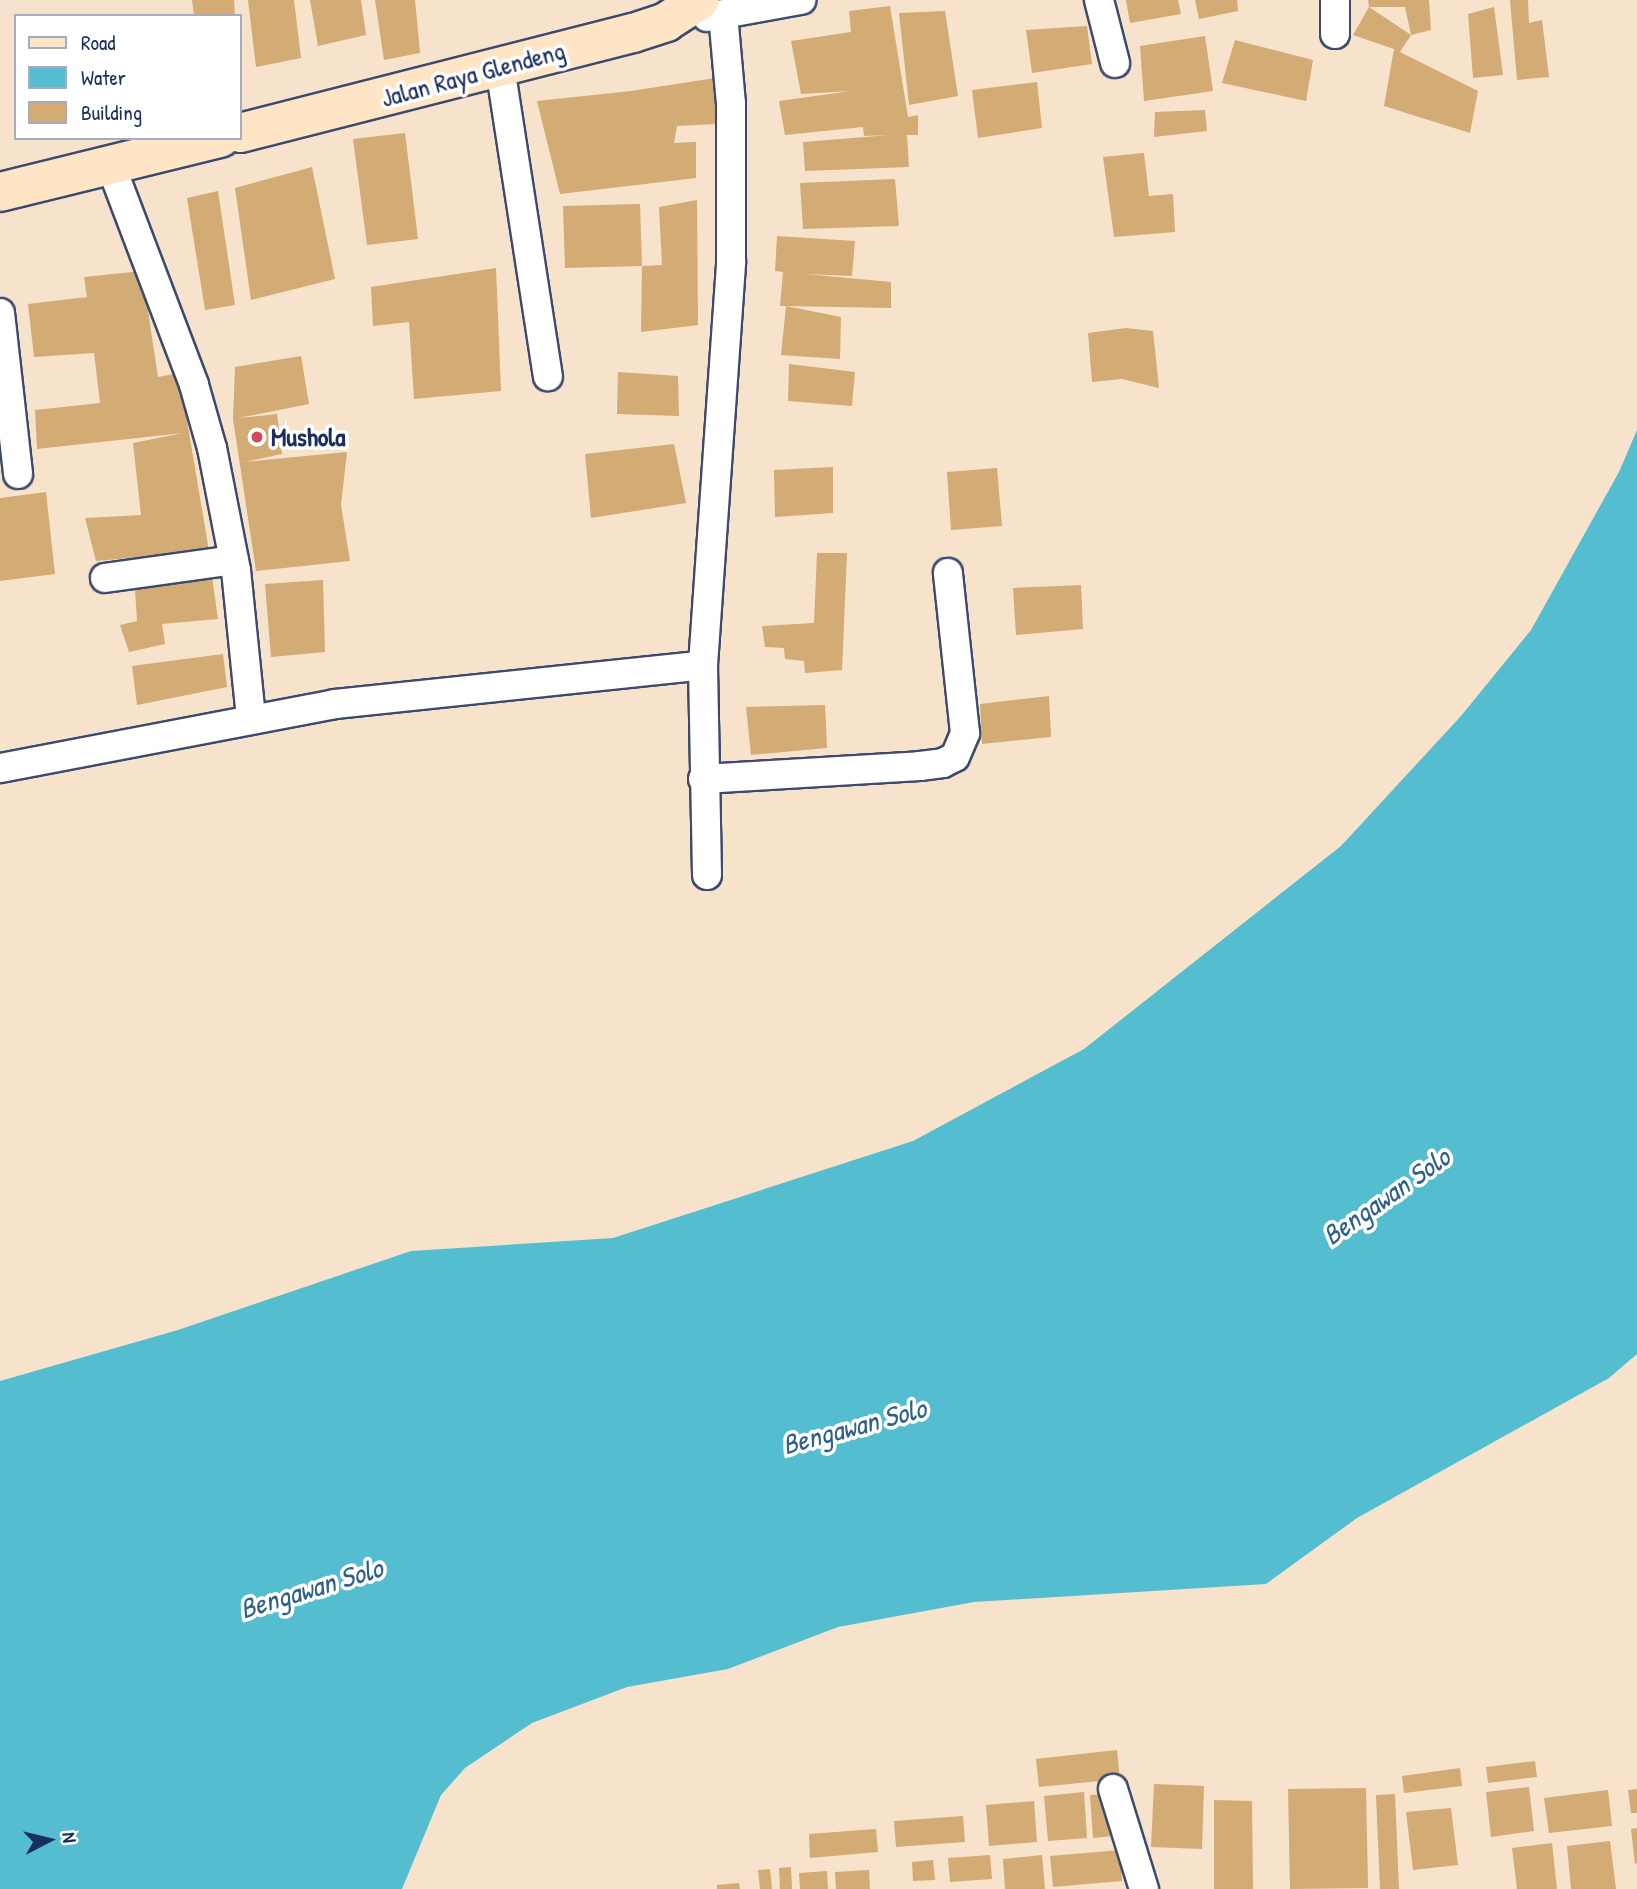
<!DOCTYPE html>
<html>
<head>
<meta charset="utf-8">
<style>
	body { margin:0 }
	#map { position:relative; width:1637px; height:1889px; overflow:hidden; background:#f7e2cc; font-family:"Patrick Hand",sans-serif }
	div>[style] { position:absolute }
	[style*='--x'] { left:calc(var(--x)*1px); top:calc(var(--y)*1px); width:calc(var(--w)*1px); rotate:calc(var(--a)*1deg) }
	.water>* { inset:0; background:#54bed0 }
	.building>* { inset:0; background:#d3ab74 }
	.roads { filter:drop-shadow(2px 0 #3c4a6e) drop-shadow(-2px 0 #3c4a6e) drop-shadow(0 2px #3c4a6e) drop-shadow(0 -2px #3c4a6e) }
	.street>* { height:28px; margin:-14px; padding:0 14px; transform-origin:14px; border-radius:14px; background:#fff }
	.secondary>* { height:38px; margin:-19px; padding:0 19px; transform-origin:19px; border-radius:19px; background:#fde5c5 }
	.dots>* { width:19px; height:19px; translate:-50% -50%; box-sizing:border-box; border:4px solid #fff; border-radius:50% }
	span { translate:-50% -50%; white-space:nowrap; text-align:center; line-height:1.15; -webkit-text-stroke:7px #fff; paint-order:stroke }
	.street-label { font-size:26px; color:#1b2f5e }
	.poi-label { font-size:26px; color:#1b2f5e; font-weight:700 }
	.left { translate:0 -50%; text-align:left }
	.water-label { font-size:28px; color:#2f6186; font-style:italic }
	.legend { position:absolute; left:14px; top:14px; width:228px; height:126px; box-sizing:border-box; background:#fff; border:2px solid #a4acbf; margin:0; padding:9px 12px; list-style:none; font-size:21px; color:#1b2f5e }
	.legend li { display:flex; align-items:center; gap:14px; height:35px }
	.legend b { width:35px; border:2px solid #a4acbf }
	.north { position:absolute; left:14px; top:1805px; width:70px; height:70px; -webkit-text-stroke:5px #fff; paint-order:stroke; rotate:83deg; font-size:19px; font-weight:700; line-height:28px; text-align:center; color:#1b2f5e }
	.north::after { content:''; display:block; margin:auto; width:24px; height:32px; background:#1b2f5e; clip-path:polygon(50% 0,100% 100%,50% 72%,0 100%) }
</style>
</head>
<body>
<div id="map">
	<div class="water">
		<div style="clip-path:polygon(1637px 430px,1637px 1354px,1609px 1378px,1357px 1518px,1266px 1584px,974px 1602px,838px 1627px,728px 1669px,627px 1687px,532px 1723px,465px 1768px,441px 1795px,402px 1889px,0 1889px,0 1381px,178px 1330px,411px 1251px,613px 1238px,913px 1141px,1084px 1049px,1341px 846px,1461px 716px,1531px 630px,1619px 472px)"></div>
	</div>
	<div class="building">
		<div style="clip-path:polygon(192px 0,234px 0,235px 16px,194px 16px)"></div>
		<div style="clip-path:polygon(248px 0,294px 0,301px 58px,256px 67px)"></div>
		<div style="clip-path:polygon(310px 0,361px 0,366px 35px,318px 46px)"></div>
		<div style="clip-path:polygon(375px 0,415px 0,420px 53px,384px 60px)"></div>
		<div style="clip-path:polygon(1126px 0,1178px 0,1181px 14px,1130px 23px)"></div>
		<div style="clip-path:polygon(1195px 0,1237px 0,1238px 11px,1199px 19px)"></div>
		<div style="clip-path:polygon(1368px 0,1429px 0,1431px 30px,1411px 35px,1405px 7px,1369px 7px,1411px 35px,1400px 52px,1478px 91px,1470px 133px,1384px 106px,1394px 49px,1353px 35px,1369px 7px)"></div>
		<div style="clip-path:polygon(1510px 0,1528px 0,1529px 23px,1542px 20px,1549px 77px,1517px 80px)"></div>
		<div style="clip-path:polygon(890px 6px,908px 117px,918px 115px,918px 135px,907px 135px,909px 167px,805px 171px,803px 142px,890px 135px,864px 136px,863px 127px,785px 135px,779px 101px,851px 91px,801px 94px,791px 41px,851px 32px,849px 11px)"></div>
		<div style="clip-path:polygon(1494px 7px,1503px 75px,1473px 78px,1468px 14px)"></div>
		<div style="clip-path:polygon(945px 11px,958px 96px,909px 105px,899px 13px)"></div>
		<div style="clip-path:polygon(1087px 26px,1092px 64px,1032px 73px,1026px 30px)"></div>
		<div style="clip-path:polygon(1205px 36px,1213px 91px,1144px 101px,1140px 46px)"></div>
		<div style="clip-path:polygon(1235px 40px,1313px 60px,1306px 101px,1222px 83px)"></div>
		<div style="clip-path:polygon(715px 78px,717px 124px,677px 126px,674px 143px,696px 142px,696px 178px,560px 194px,537px 101px,631px 91px)"></div>
		<div style="clip-path:polygon(1037px 82px,1042px 128px,978px 138px,972px 90px)"></div>
		<div style="clip-path:polygon(1205px 110px,1207px 131px,1154px 137px,1155px 112px)"></div>
		<div style="clip-path:polygon(405px 133px,418px 239px,367px 245px,353px 139px)"></div>
		<div style="clip-path:polygon(1144px 153px,1149px 196px,1173px 194px,1175px 232px,1114px 237px,1103px 157px)"></div>
		<div style="clip-path:polygon(312px 167px,335px 279px,251px 300px,235px 188px)"></div>
		<div style="clip-path:polygon(895px 179px,899px 226px,803px 229px,800px 183px)"></div>
		<div style="clip-path:polygon(218px 191px,235px 305px,205px 310px,187px 198px)"></div>
		<div style="clip-path:polygon(697px 200px,698px 325px,641px 332px,642px 266px,662px 265px,659px 207px)"></div>
		<div style="clip-path:polygon(640px 204px,642px 266px,565px 268px,563px 206px)"></div>
		<div style="clip-path:polygon(777px 236px,855px 241px,852px 276px,805px 274px,891px 282px,891px 308px,786px 306px,841px 317px,840px 359px,781px 355px,786px 306px,780px 306px,783px 272px,775px 271px)"></div>
		<div style="clip-path:polygon(496px 268px,501px 391px,414px 399px,409px 322px,373px 326px,371px 287px)"></div>
		<div style="clip-path:polygon(142px 271px,158px 377px,179px 373px,209px 551px,96px 561px,85px 518px,141px 515px,133px 443px,183px 433px,37px 449px,35px 410px,100px 403px,94px 353px,34px 357px,28px 304px,87px 297px,84px 277px)"></div>
		<div style="clip-path:polygon(1126px 328px,1153px 331px,1159px 388px,1122px 379px,1092px 382px,1088px 333px)"></div>
		<div style="clip-path:polygon(301px 356px,309px 404px,239px 418px,277px 414px,282px 454px,244px 462px,347px 452px,341px 505px,350px 561px,256px 571px,233px 419px,235px 367px)"></div>
		<div style="clip-path:polygon(789px 364px,855px 372px,852px 406px,788px 401px)"></div>
		<div style="clip-path:polygon(618px 372px,678px 376px,679px 416px,617px 414px)"></div>
		<div style="clip-path:polygon(674px 444px,686px 503px,591px 518px,585px 454px)"></div>
		<div style="clip-path:polygon(833px 467px,833px 513px,775px 517px,774px 470px)"></div>
		<div style="clip-path:polygon(997px 468px,1002px 526px,951px 530px,947px 472px)"></div>
		<div style="clip-path:polygon(46px 492px,55px 574px,0 581px,0 498px)"></div>
		<div style="clip-path:polygon(817px 553px,847px 553px,842px 670px,805px 673px,804px 661px,785px 659px,784px 648px,765px 647px,762px 626px,814px 623px)"></div>
		<div style="clip-path:polygon(212px 577px,218px 619px,162px 624px,165px 644px,129px 652px,120px 625px,137px 621px,135px 589px)"></div>
		<div style="clip-path:polygon(323px 580px,325px 652px,271px 657px,265px 584px)"></div>
		<div style="clip-path:polygon(1081px 585px,1083px 629px,1016px 635px,1013px 588px)"></div>
		<div style="clip-path:polygon(223px 654px,227px 687px,137px 705px,132px 666px)"></div>
		<div style="clip-path:polygon(1049px 696px,1051px 737px,982px 744px,980px 704px)"></div>
		<div style="clip-path:polygon(825px 705px,827px 748px,751px 755px,746px 707px)"></div>
		<div style="clip-path:polygon(1117px 1750px,1120px 1779px,1039px 1787px,1036px 1759px)"></div>
		<div style="clip-path:polygon(1535px 1761px,1537px 1777px,1488px 1783px,1486px 1767px)"></div>
		<div style="clip-path:polygon(1460px 1768px,1462px 1786px,1404px 1793px,1402px 1776px)"></div>
		<div style="clip-path:polygon(1154px 1784px,1204px 1786px,1202px 1849px,1151px 1847px)"></div>
		<div style="clip-path:polygon(1529px 1787px,1534px 1831px,1491px 1837px,1486px 1792px)"></div>
		<div style="clip-path:polygon(1366px 1788px,1368px 1888px,1290px 1889px,1288px 1789px)"></div>
		<div style="clip-path:polygon(1637px 1789px,1637px 1813px,1631px 1813px,1628px 1790px)"></div>
		<div style="clip-path:polygon(1608px 1790px,1612px 1826px,1549px 1833px,1544px 1798px)"></div>
		<div style="clip-path:polygon(1084px 1792px,1087px 1838px,1048px 1841px,1044px 1796px)"></div>
		<div style="clip-path:polygon(1111px 1794px,1114px 1836px,1093px 1838px,1090px 1795px)"></div>
		<div style="clip-path:polygon(1395px 1794px,1399px 1889px,1380px 1889px,1376px 1795px)"></div>
		<div style="clip-path:polygon(1214px 1800px,1252px 1801px,1253px 1889px,1214px 1889px)"></div>
		<div style="clip-path:polygon(1034px 1801px,1037px 1842px,989px 1846px,986px 1805px)"></div>
		<div style="clip-path:polygon(1451px 1808px,1458px 1865px,1413px 1870px,1406px 1812px)"></div>
		<div style="clip-path:polygon(963px 1816px,965px 1842px,896px 1847px,894px 1821px)"></div>
		<div style="clip-path:polygon(1637px 1828px,1637px 1863px,1635px 1864px,1631px 1829px)"></div>
		<div style="clip-path:polygon(876px 1829px,878px 1852px,810px 1858px,809px 1834px)"></div>
		<div style="clip-path:polygon(1610px 1841px,1616px 1889px,1571px 1889px,1567px 1846px)"></div>
		<div style="clip-path:polygon(1552px 1843px,1557px 1889px,1517px 1889px,1512px 1848px)"></div>
		<div style="clip-path:polygon(1120px 1850px,1122px 1881px,1053px 1887px,1050px 1856px)"></div>
		<div style="clip-path:polygon(990px 1855px,992px 1879px,950px 1882px,948px 1858px)"></div>
		<div style="clip-path:polygon(1042px 1855px,1045px 1889px,1005px 1889px,1003px 1859px)"></div>
		<div style="clip-path:polygon(933px 1860px,935px 1880px,913px 1881px,912px 1862px)"></div>
		<div style="clip-path:polygon(791px 1867px,792px 1889px,780px 1889px,779px 1868px)"></div>
		<div style="clip-path:polygon(770px 1869px,772px 1889px,760px 1889px,758px 1870px)"></div>
		<div style="clip-path:polygon(869px 1870px,870px 1889px,836px 1889px,835px 1872px)"></div>
		<div style="clip-path:polygon(827px 1871px,828px 1889px,800px 1889px,799px 1873px)"></div>
		<div style="clip-path:polygon(739px 1883px,740px 1889px,717px 1889px,717px 1885px)"></div>
	</div>
	<div class="roads">
		<div class="street">
			<div style="--x:1099;--y:0;--w:65;--a:75.7"></div>
			<div style="--x:1335;--y:0;--w:34;--a:90"></div>
			<div style="--x:707;--y:17;--w:96;--a:-10.3"></div>
			<div style="--x:500;--y:67;--w:313;--a:81.2"></div>
			<div style="--x:111;--y:166;--w:234;--a:69.2"></div>
			<div style="--x:194;--y:385;--w:66;--a:74.1"></div>
			<div style="--x:212;--y:448;--w:124;--a:78.9"></div>
			<div style="--x:236;--y:570;--w:149;--a:84.2"></div>
			<div style="--x:0;--y:313;--w:162;--a:83.6"></div>
			<div style="--x:105;--y:578;--w:130;--a:-7.9"></div>
			<div style="--x:0;--y:768;--w:341;--a:-10.8"></div>
			<div style="--x:335;--y:704;--w:370;--a:-6"></div>
			<div style="--x:703;--y:779;--w:217;--a:-3.4"></div>
			<div style="--x:920;--y:766;--w:23;--a:-7"></div>
			<div style="--x:943;--y:763;--w:13;--a:-27"></div>
			<div style="--x:955;--y:757;--w:26;--a:-67"></div>
			<div style="--x:965;--y:733;--w:161;--a:-96.1"></div>
			<div style="--x:707;--y:875;--w:210;--a:-91.1"></div>
			<div style="--x:703;--y:665;--w:405;--a:-86"></div>
			<div style="--x:731;--y:261;--w:157;--a:-90"></div>
			<div style="--x:731;--y:104;--w:89;--a:-95.1"></div>
			<div style="--x:1113;--y:1789;--w:105;--a:72.8"></div>
		</div>
		<div class="secondary">
			<div style="--x:240;--y:133;--w:406;--a:-14.3"></div>
			<div style="--x:633;--y:33;--w:35;--a:-18"></div>
			<div style="--x:666;--y:22;--w:40;--a:-32.9"></div>
			<div style="--x:0;--y:192;--w:227;--a:-13.8"></div>
		</div>
	</div>
	<div class="dots">
		<div style="left:257px;top:437px;background:#d1495b"></div>
	</div>
	<div class="street-label">
		<span style="left:473px;top:74px;rotate:-15deg">Jalan Raya Glendeng</span>
	</div>
	<div class="poi-label">
		<span class="left" style="left:271px;top:437px">Mushola</span>
	</div>
	<div class="water-label">
		<span style="left:1386px;top:1196px;rotate:-35deg">Bengawan Solo</span>
		<span style="left:854px;top:1426px;rotate:-15deg">Bengawan Solo</span>
		<span style="left:311px;top:1588px;rotate:-17deg">Bengawan Solo</span>
	</div>
	<ul class="legend">
	<li><b style="height:9px;background:#fde5c5"></b>Road</li>
	<li><b style="height:19px;background:#54bed0"></b>Water</li>
	<li><b style="height:19px;background:#d3ab74"></b>Building</li>
	</ul>
	<div class="north">N</div>
</div>
</body>
</html>
